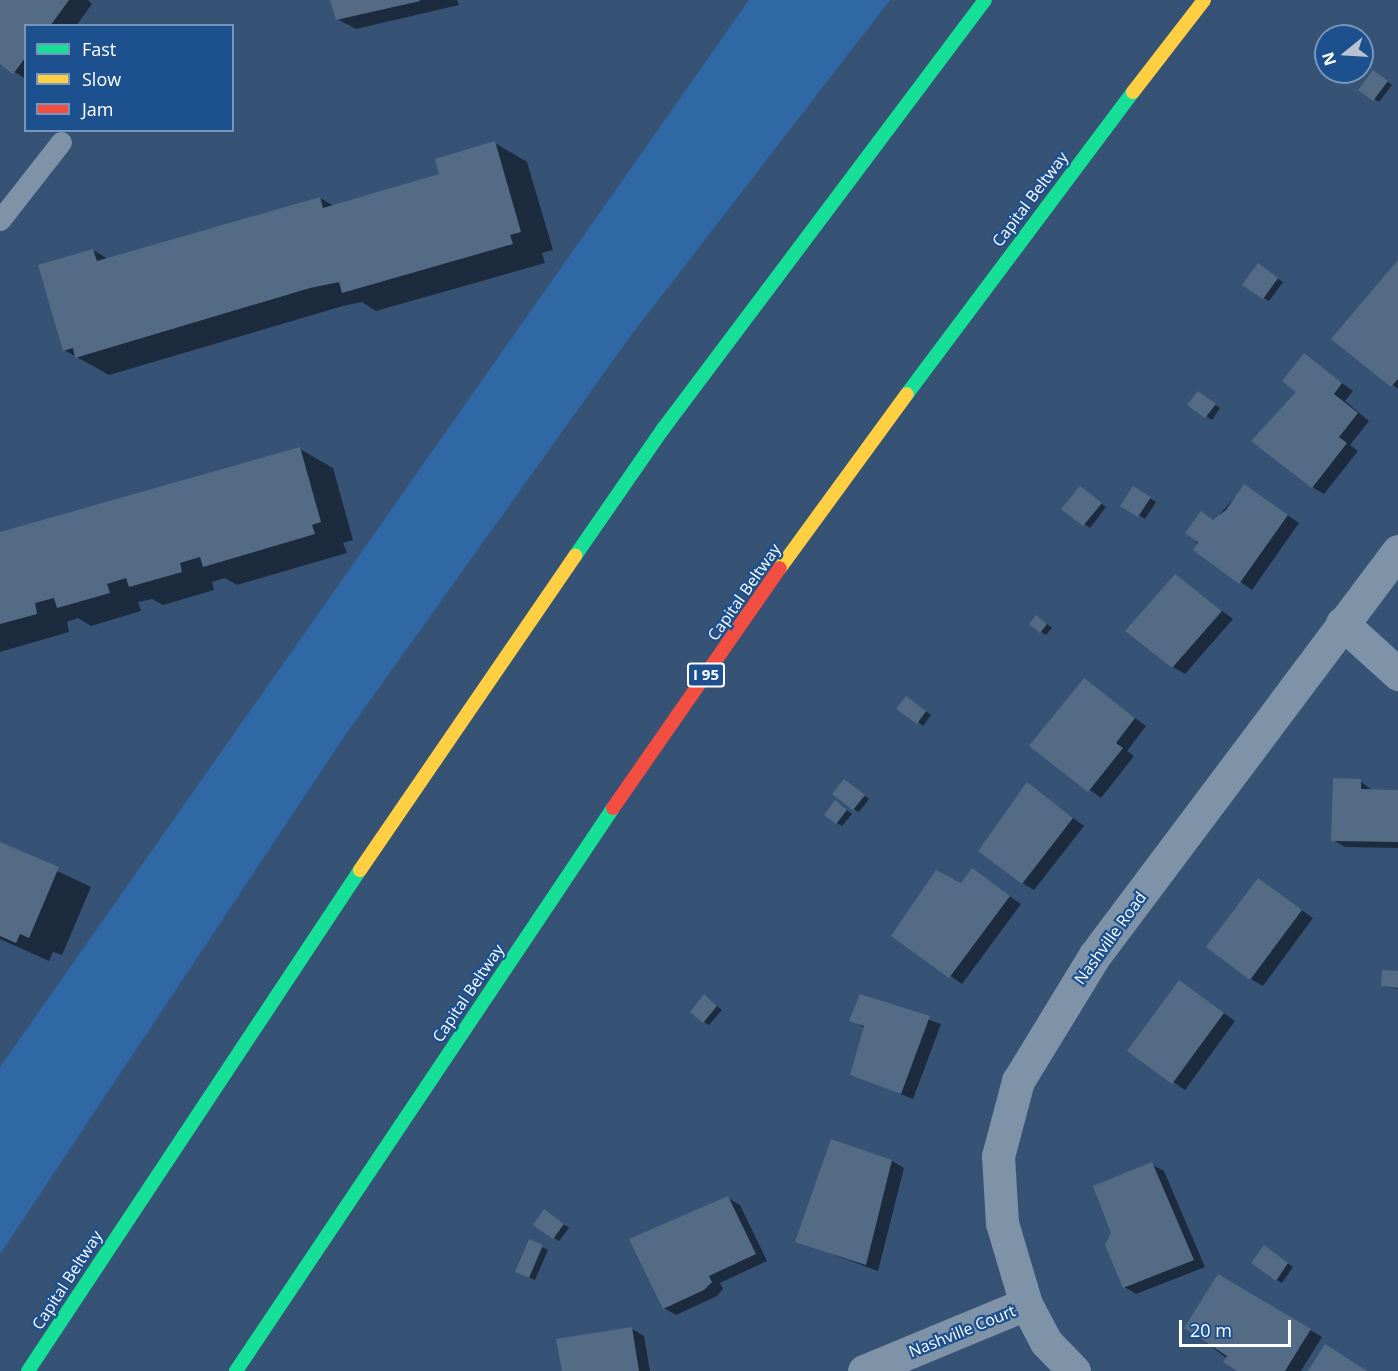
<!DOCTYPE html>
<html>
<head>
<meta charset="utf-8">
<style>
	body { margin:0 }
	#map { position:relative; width:1398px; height:1371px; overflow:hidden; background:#365375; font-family:"Open Sans",sans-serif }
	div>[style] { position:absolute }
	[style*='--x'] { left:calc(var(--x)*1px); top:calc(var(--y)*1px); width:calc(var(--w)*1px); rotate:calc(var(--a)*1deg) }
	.green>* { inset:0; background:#3067a5 }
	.shadow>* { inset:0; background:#0007 }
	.building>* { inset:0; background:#546b86 }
	.lane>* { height:21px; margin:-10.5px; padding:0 10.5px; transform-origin:10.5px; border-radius:10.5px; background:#7e93a8 }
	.street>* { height:33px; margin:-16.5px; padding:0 16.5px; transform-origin:16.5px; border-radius:16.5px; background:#7e93a8 }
	.fast>* { height:14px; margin:-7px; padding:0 7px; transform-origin:7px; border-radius:7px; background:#16e098 }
	.slow>* { height:14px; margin:-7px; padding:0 7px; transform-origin:7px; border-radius:7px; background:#ffcf43 }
	.jam>* { height:14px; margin:-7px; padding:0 7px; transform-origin:7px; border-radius:7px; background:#f24e42 }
	span { translate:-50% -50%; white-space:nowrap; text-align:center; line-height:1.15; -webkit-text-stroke:4.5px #1c508f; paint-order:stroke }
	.shield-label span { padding:2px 4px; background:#1c508f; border:2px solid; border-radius:4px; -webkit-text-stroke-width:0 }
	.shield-label { font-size:15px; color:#fff; font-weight:700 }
	.street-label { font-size:16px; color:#fff }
	.legend { position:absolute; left:24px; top:24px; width:210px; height:108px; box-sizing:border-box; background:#1c508f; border:2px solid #7796bc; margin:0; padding:8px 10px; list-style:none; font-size:18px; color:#fff }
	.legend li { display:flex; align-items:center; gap:12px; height:30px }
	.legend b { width:30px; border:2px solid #7796bc }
	.north { position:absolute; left:1314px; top:24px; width:60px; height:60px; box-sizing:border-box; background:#1c508f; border:2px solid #7796bc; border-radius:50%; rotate:252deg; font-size:16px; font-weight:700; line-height:24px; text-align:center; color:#fff }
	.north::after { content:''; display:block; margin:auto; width:21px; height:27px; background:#b9c3cf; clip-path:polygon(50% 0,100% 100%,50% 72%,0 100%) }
	.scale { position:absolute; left:1179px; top:1320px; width:112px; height:27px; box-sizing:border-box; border:3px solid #fff; border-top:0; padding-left:8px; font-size:18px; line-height:21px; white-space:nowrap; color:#fff; -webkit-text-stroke:4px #1c508f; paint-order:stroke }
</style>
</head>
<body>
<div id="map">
	<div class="green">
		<div style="clip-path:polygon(749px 0,890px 0,629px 338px,346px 734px,0 1254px,0 1067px)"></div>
	</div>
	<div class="shadow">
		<div style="clip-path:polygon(0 0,88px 0,92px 4px,76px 26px,26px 26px,26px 79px,0 63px)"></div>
		<div style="clip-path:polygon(332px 0,457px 0,459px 5px,356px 29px,337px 19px)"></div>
		<div style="clip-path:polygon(1379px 75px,1392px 85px,1379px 102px,1374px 99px)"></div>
		<div style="clip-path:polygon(495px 143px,527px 162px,553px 250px,542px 253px,545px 263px,376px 311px,362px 302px,343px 306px,109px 375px,64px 350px,93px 250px,108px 259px,320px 198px,334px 206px,441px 175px)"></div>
		<div style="clip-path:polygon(1398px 262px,1398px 389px,1333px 339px)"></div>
		<div style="clip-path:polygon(1263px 268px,1283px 282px,1269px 301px,1264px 298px)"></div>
		<div style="clip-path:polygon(1304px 355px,1353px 391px,1345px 401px,1369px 421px,1350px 445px,1358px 451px,1324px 494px,1312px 487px,1298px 391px)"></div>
		<div style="clip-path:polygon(1204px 396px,1220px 408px,1212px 420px,1189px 405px)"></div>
		<div style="clip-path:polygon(300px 449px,333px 468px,353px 540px,343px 543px,347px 553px,237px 585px,225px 578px,212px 582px,214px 590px,163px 605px,152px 599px,138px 602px,141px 611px,91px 626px,78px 618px,67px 622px,69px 632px,0 652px,0 534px)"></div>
		<div style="clip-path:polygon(1245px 486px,1299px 523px,1252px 590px,1195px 550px,1201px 513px,1214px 521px)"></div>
		<div style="clip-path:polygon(1133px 488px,1156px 502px,1145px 519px,1122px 505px)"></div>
		<div style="clip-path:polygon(1085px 491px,1106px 507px,1090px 528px,1063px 509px)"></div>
		<div style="clip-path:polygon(1176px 576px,1233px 619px,1185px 674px,1173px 667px)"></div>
		<div style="clip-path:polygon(1042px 620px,1052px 628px,1046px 635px,1041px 632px)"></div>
		<div style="clip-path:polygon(1084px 680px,1146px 726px,1127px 751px,1134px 756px,1101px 798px,1031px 746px)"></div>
		<div style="clip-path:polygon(912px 701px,931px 715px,923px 726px,918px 722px)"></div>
		<div style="clip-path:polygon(1360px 781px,1372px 790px,1398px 791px,1398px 848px,1345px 847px,1333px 840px)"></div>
		<div style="clip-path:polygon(850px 784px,869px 799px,859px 812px,853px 809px)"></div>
		<div style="clip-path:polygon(1027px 784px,1084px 826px,1034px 890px,1022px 883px)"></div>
		<div style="clip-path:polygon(841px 805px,852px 814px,842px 826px,837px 823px)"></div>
		<div style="clip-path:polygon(0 844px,91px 887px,62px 955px,53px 952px,49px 961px,0 939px)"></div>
		<div style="clip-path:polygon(972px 870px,1021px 904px,962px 984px,893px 935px,954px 879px,962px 884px)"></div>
		<div style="clip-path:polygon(1259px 880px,1313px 918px,1263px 986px,1251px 979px)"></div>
		<div style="clip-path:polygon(1398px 973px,1398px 989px,1383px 986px)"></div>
		<div style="clip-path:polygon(1180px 982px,1235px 1021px,1185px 1090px,1129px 1051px)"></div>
		<div style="clip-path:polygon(705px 996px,722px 1010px,709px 1025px,704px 1022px)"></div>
		<div style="clip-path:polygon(860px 996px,941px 1024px,913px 1099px,852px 1074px,865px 1028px,851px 1020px)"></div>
		<div style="clip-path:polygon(892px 1161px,904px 1168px,878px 1271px,797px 1241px)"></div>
		<div style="clip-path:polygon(1151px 1164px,1164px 1171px,1205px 1267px,1136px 1294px,1124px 1287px)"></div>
		<div style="clip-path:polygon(728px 1198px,740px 1205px,767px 1261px,720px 1283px,723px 1289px,717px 1296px,676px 1315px,664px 1308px)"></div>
		<div style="clip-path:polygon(550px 1214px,569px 1228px,559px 1241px,535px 1225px)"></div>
		<div style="clip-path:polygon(530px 1241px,548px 1250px,535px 1280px,522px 1275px)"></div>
		<div style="clip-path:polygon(1269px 1250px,1293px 1267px,1282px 1283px,1277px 1280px)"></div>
		<div style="clip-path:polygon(1219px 1276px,1322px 1337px,1301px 1371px,1244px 1371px,1186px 1328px)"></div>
		<div style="clip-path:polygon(632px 1329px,644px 1336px,650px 1371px,564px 1371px)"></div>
	</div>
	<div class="building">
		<div style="clip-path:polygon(0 0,69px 0,50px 26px,26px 26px,26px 57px,13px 74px,0 64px)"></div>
		<div style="clip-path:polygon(330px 0,420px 0,420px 1px,336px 20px)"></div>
		<div style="clip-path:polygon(1373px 70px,1388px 81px,1373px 101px,1358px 90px)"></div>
		<div style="clip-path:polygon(495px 141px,521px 232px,510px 235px,513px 244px,342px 293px,339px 282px,310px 288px,75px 358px,73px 348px,63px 351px,38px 265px,93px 249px,97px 261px,320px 197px,323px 208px,439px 174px,435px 159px)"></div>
		<div style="clip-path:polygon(1398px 260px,1398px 379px,1391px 387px,1331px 339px)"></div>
		<div style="clip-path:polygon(1258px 263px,1278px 278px,1263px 299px,1242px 285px)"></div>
		<div style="clip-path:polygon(1304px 353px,1342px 383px,1334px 394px,1358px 413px,1339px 437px,1347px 443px,1312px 488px,1251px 441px,1296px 392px,1282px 381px)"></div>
		<div style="clip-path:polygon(1198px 391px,1216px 404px,1205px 418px,1187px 405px)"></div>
		<div style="clip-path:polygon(300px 447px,321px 522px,312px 525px,315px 534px,203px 567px,200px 557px,180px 563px,182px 572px,129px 587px,126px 578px,107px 584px,110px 593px,57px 608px,54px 598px,35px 603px,37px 614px,0 624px,0 532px)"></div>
		<div style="clip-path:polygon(1244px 484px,1288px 515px,1239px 584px,1193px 550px,1198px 542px,1185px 533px,1201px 511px,1213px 520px,1226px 510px)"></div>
		<div style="clip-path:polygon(1080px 486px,1102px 503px,1083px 526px,1061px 509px)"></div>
		<div style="clip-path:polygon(1133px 486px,1151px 497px,1138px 517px,1120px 506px)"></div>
		<div style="clip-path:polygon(1175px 574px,1222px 611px,1172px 668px,1125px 631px)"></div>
		<div style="clip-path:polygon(1036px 615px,1047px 624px,1040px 633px,1029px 624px)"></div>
		<div style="clip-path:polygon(1084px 678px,1135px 718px,1116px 743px,1123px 748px,1088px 792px,1029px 746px)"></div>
		<div style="clip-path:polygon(906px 696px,926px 711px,917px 724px,896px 709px)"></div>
		<div style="clip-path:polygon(1333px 778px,1361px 779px,1361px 789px,1398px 790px,1398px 842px,1331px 841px)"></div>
		<div style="clip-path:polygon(844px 779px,865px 795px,853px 810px,832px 794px)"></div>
		<div style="clip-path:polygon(1027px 782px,1073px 818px,1022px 884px,978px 851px)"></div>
		<div style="clip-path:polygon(835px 800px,847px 810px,836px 824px,824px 815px)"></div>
		<div style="clip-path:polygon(0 842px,59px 867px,29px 938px,20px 934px,16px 943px,0 936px)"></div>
		<div style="clip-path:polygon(972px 868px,1010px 896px,949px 978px,891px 936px,936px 870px,961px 883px)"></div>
		<div style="clip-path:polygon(1258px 878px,1302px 910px,1250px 980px,1206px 947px)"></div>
		<div style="clip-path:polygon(1382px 970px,1398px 971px,1398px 988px,1381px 986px)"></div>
		<div style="clip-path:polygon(1179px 980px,1224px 1013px,1172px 1084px,1127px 1051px)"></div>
		<div style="clip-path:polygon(704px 994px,717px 1006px,703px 1023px,690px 1012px)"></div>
		<div style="clip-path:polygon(860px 994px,930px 1016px,901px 1094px,850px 1075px,864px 1026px,849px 1021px)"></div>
		<div style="clip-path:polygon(831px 1139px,892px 1160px,866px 1265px,795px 1242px)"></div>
		<div style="clip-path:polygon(1152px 1162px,1194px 1260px,1123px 1288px,1105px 1245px,1111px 1233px,1093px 1186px)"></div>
		<div style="clip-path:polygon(728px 1196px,756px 1254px,709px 1276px,712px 1282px,704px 1290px,663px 1309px,629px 1239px)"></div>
		<div style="clip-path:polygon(544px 1209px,564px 1224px,553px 1239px,533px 1225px)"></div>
		<div style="clip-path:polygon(529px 1239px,543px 1245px,529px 1278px,515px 1272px)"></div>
		<div style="clip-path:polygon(1264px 1245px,1288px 1263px,1276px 1281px,1251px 1263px)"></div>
		<div style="clip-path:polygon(1218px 1274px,1311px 1329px,1285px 1371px,1237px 1371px,1223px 1362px,1227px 1356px,1184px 1328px)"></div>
		<div style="clip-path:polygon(632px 1327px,639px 1371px,562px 1371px,556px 1339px)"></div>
		<div style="clip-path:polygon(1325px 1344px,1367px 1371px,1308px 1371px)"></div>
	</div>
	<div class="lane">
		<div style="--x:0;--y:220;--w:99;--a:-52"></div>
	</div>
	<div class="street">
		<div style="--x:1342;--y:623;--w:76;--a:42.3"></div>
		<div style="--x:864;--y:1371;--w:175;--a:-22.5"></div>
		<div style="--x:1074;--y:1371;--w:40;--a:-134"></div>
		<div style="--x:1046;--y:1342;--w:43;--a:-117.8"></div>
		<div style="--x:1026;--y:1304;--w:84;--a:-106.5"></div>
		<div style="--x:1002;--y:1223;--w:67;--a:-93.4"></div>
		<div style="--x:998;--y:1156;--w:78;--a:-75.1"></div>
		<div style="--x:1018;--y:1081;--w:148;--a:-58.6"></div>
		<div style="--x:1095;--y:955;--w:505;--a:-53.13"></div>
	</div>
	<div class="fast">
		<div style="--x:907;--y:394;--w:377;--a:-53.2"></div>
		<div style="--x:575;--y:556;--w:155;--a:-55.3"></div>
		<div style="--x:663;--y:429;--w:536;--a:-53.11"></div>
		<div style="--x:28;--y:1371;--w:601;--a:-56.47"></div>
		<div style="--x:236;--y:1371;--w:678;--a:-56.19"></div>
	</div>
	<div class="slow">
		<div style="--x:1133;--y:92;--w:116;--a:-52.3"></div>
		<div style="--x:780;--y:568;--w:215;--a:-53.9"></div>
		<div style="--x:360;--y:870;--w:381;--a:-55.6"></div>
	</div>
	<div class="jam">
		<div style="--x:613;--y:808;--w:292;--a:-55.2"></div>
	</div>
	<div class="shield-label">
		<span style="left:706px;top:675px">I 95</span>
	</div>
	<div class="street-label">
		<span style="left:1030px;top:199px;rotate:-53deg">Capital Beltway</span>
		<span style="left:744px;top:592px;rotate:-55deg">Capital Beltway</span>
		<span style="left:1110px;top:938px;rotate:-54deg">Nashville Road</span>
		<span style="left:468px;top:993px;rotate:-56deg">Capital Beltway</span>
		<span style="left:67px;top:1280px;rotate:-57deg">Capital Beltway</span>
		<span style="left:962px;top:1331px;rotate:-22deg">Nashville Court</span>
	</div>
	<ul class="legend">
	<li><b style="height:8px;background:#16e098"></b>Fast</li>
	<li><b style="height:8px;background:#ffcf43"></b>Slow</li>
	<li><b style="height:8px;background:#f24e42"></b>Jam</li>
	</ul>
	<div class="north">N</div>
	<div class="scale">20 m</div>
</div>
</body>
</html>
